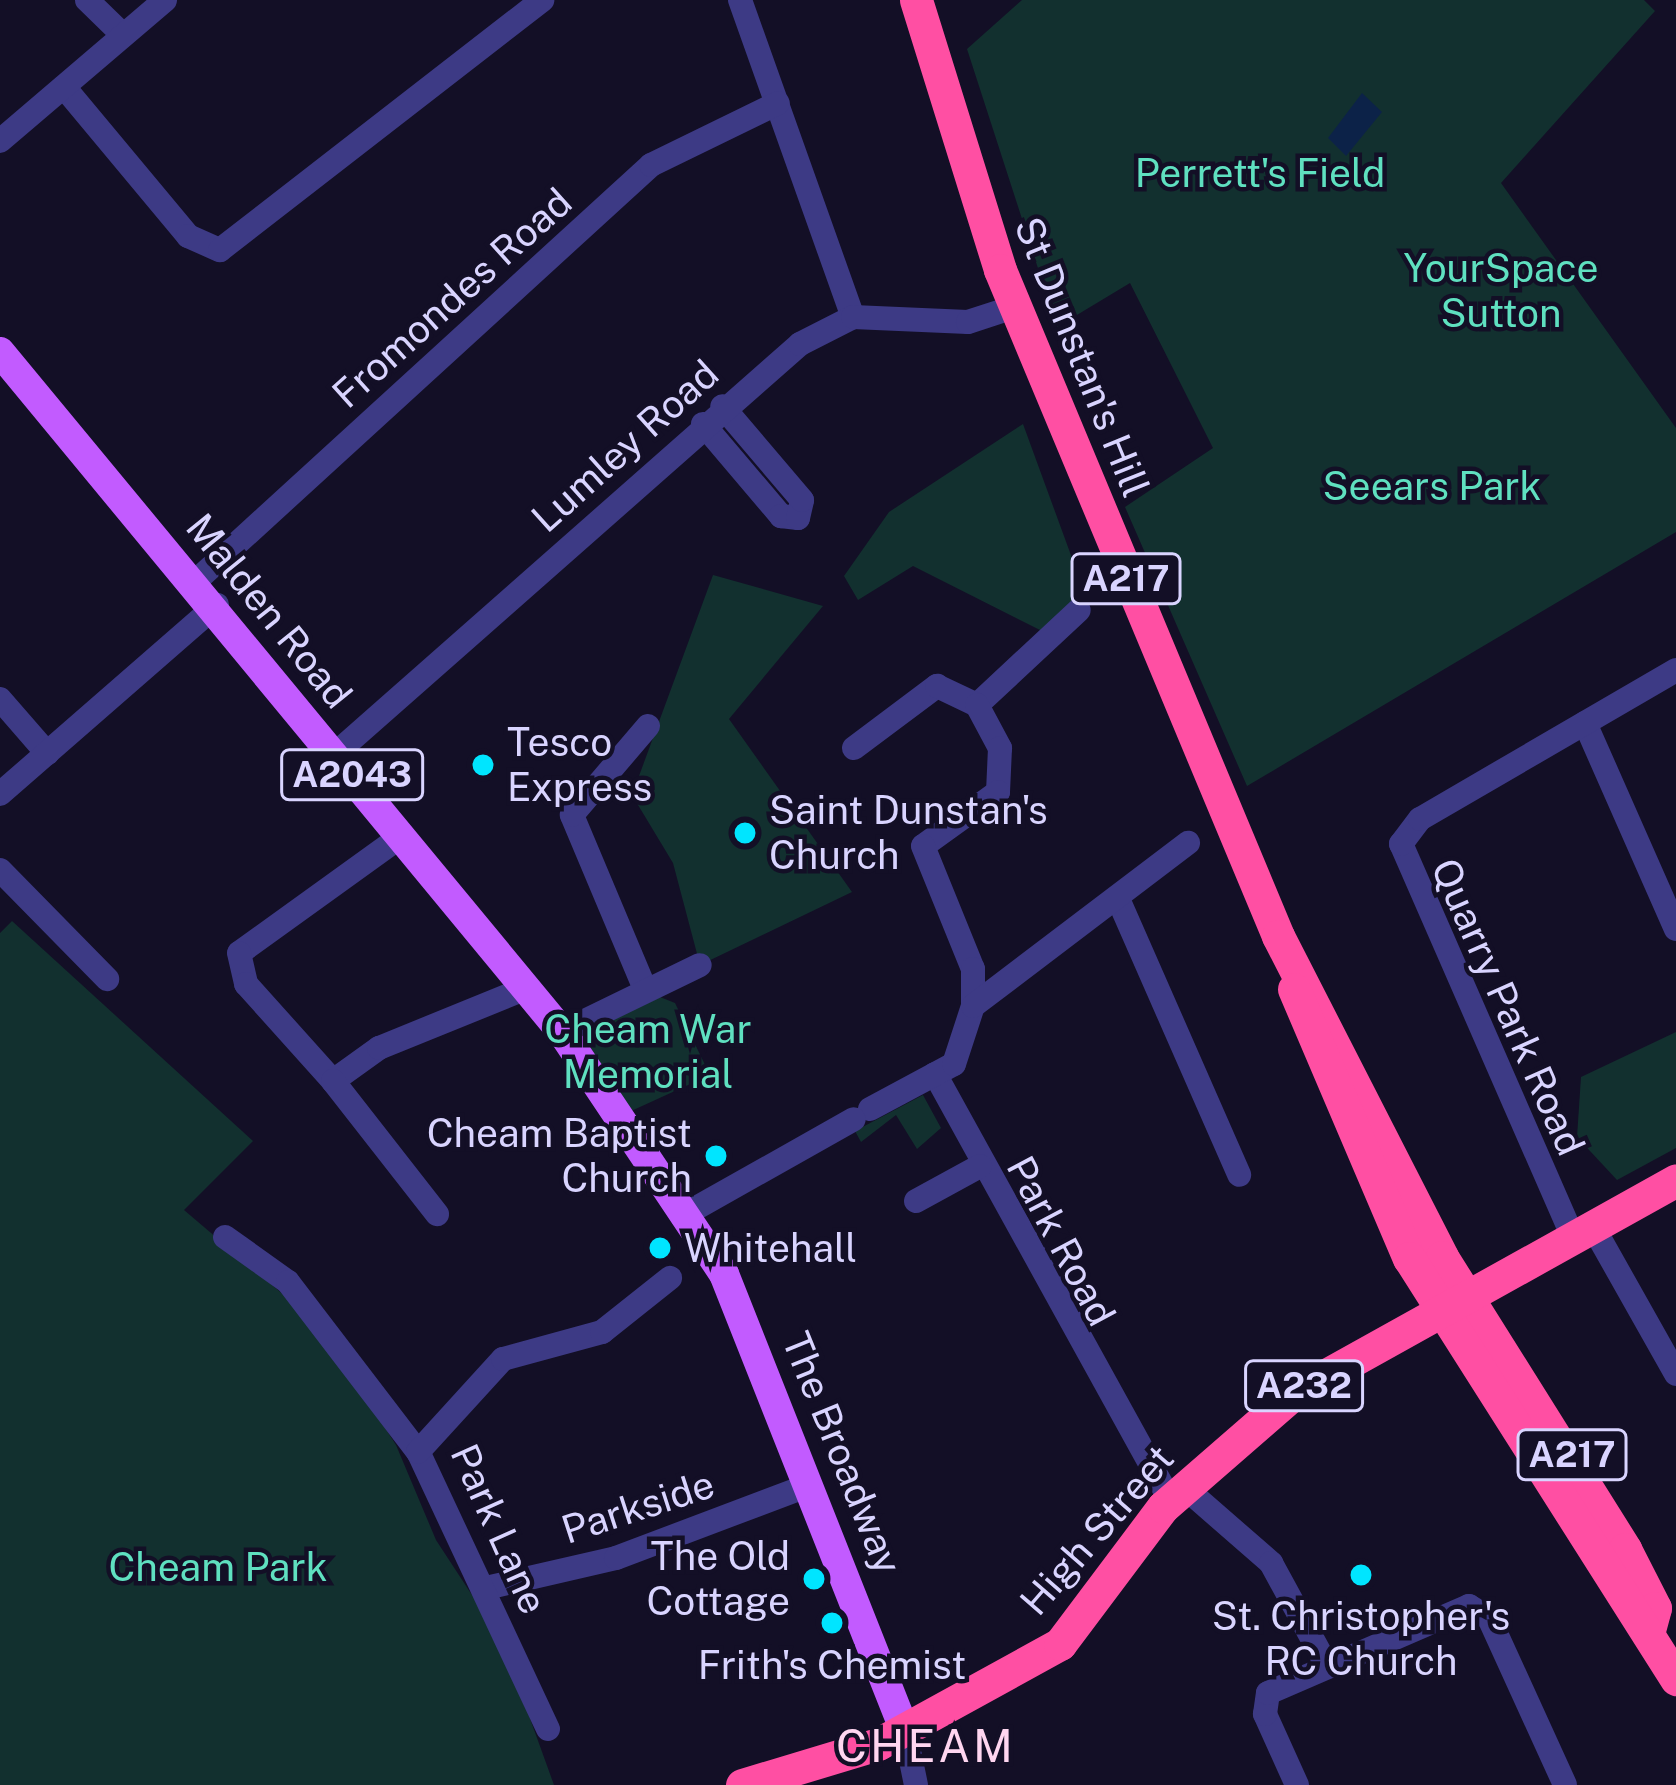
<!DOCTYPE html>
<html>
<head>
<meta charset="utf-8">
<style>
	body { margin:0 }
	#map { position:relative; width:1676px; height:1785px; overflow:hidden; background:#130f26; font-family:"Public Sans",sans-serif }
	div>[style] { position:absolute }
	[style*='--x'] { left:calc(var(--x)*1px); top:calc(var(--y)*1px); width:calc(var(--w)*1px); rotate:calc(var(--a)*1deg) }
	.green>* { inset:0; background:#12302f }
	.water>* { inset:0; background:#0c2248 }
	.minor>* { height:24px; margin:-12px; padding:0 12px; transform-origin:12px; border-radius:12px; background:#3d3a85 }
	.major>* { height:30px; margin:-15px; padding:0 15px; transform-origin:15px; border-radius:15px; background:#c25bff }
	.highway>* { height:33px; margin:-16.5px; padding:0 16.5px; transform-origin:16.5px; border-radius:16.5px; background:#ff4fa3 }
	.dots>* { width:33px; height:33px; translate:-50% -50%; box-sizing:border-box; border:6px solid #130f26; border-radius:50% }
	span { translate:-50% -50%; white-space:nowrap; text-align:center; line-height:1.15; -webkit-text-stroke:9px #130f26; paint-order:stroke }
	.shield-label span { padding:3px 9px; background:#130f26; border:3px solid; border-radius:9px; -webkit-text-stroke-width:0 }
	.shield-label { font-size:36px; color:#d9d4ff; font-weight:700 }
	.park-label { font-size:39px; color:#5fe0c0 }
	.street-label { font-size:39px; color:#d9d4ff }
	.poi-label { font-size:39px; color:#d9d4ff }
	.left { translate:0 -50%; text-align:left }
	.right { translate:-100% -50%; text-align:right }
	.quarter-label { font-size:45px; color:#ffd6f0; letter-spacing:3px }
</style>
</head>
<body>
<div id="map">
	<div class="green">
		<div style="clip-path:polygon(1022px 0,1644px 0,1655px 11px,1501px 183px,1676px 428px,1676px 532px,1247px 786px,1125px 507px,1213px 448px,1130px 283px,1057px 327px,967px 49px)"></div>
		<div style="clip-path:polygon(1023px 424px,1087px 599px,1044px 632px,913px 566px,858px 600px,844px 576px,889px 512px)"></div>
		<div style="clip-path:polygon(713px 575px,823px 606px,729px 719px,852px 892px,700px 965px,673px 863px,632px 795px)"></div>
		<div style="clip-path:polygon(12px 921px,253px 1141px,184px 1210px,319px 1325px,396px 1445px,436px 1540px,502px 1641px,554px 1785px,0 1785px,0 933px)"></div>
		<div style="clip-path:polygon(660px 997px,675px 1003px,710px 1075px,629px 1112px,581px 1035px)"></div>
		<div style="clip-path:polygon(1676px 1032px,1676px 1148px,1617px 1180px,1577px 1137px,1581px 1077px)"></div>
		<div style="clip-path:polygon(923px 1095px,941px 1128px,917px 1149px,896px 1115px,861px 1142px,855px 1131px)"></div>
	</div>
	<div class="water">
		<div style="clip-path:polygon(1362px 93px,1382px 112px,1346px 156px,1328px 138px)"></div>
	</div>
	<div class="minor">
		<div style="--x:87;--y:0;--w:50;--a:44.2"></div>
		<div style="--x:740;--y:0;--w:337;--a:70.4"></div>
		<div style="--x:64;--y:87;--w:194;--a:50.2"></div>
		<div style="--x:188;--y:236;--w:35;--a:24"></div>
		<div style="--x:220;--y:250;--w:408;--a:-37.8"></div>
		<div style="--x:0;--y:141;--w:217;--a:-40.5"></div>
		<div style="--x:703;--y:424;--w:121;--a:49.7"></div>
		<div style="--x:781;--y:516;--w:17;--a:7"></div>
		<div style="--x:798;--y:518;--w:18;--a:-77"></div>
		<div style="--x:802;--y:500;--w:123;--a:-130.4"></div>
		<div style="--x:197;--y:580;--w:615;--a:-42.43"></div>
		<div style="--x:651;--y:165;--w:141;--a:-26"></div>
		<div style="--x:0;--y:699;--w:72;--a:49"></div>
		<div style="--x:977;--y:705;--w:139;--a:-43"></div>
		<div style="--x:1585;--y:723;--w:225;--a:66.2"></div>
		<div style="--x:854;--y:748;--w:104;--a:-36.8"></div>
		<div style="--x:937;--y:686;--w:44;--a:25.4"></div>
		<div style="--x:977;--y:705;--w:49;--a:61.9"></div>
		<div style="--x:1000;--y:748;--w:44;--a:92.6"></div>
		<div style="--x:998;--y:792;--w:92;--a:144.2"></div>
		<div style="--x:923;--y:846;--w:133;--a:67.9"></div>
		<div style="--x:973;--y:969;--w:37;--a:90"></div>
		<div style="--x:335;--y:754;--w:620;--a:-41.4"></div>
		<div style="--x:800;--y:344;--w:59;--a:-27"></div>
		<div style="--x:853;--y:317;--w:115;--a:2.5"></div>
		<div style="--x:968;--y:322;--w:48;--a:-18.1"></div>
		<div style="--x:0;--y:794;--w:288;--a:-41.1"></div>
		<div style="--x:400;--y:837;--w:198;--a:144.2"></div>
		<div style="--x:239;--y:953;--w:32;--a:77"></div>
		<div style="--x:246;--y:984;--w:130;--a:48.1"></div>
		<div style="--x:333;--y:1081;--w:57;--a:-35.7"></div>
		<div style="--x:379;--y:1048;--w:157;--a:-22.1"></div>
		<div style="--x:0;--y:870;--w:153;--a:45.5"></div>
		<div style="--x:1119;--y:901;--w:299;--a:66.3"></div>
		<div style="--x:645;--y:989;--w:189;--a:-112.8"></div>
		<div style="--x:572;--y:815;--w:117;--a:-49.5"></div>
		<div style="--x:562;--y:1032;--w:153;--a:-25.9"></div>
		<div style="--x:935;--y:1074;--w:486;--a:61.1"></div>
		<div style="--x:333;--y:1081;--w:169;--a:52"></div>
		<div style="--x:870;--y:1109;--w:95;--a:-28.2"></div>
		<div style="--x:954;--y:1064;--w:61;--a:-71.9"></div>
		<div style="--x:973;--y:1006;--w:270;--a:-37.2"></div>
		<div style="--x:916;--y:1201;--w:73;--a:-28.7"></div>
		<div style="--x:682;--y:1216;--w:197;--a:-29.4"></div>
		<div style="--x:1592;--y:1225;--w:171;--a:60.6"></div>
		<div style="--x:1572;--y:1235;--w:427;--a:-113.6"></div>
		<div style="--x:1401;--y:844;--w:31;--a:-53"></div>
		<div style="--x:1420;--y:819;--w:296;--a:-30.2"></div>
		<div style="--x:225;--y:1237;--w:77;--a:35.5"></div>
		<div style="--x:288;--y:1282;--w:214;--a:52.6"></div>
		<div style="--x:1184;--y:1487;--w:116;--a:41.1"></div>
		<div style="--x:1271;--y:1563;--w:115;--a:61.4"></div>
		<div style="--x:486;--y:1588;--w:133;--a:-13"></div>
		<div style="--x:616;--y:1558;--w:206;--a:-20.7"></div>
		<div style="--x:548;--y:1729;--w:306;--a:-115.1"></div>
		<div style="--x:418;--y:1452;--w:126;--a:-47.6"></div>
		<div style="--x:503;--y:1359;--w:103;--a:-15.3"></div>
		<div style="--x:602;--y:1332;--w:87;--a:-38.5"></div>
		<div style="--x:905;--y:1731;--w:55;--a:78.5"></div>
		<div style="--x:1297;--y:1785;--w:78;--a:-114.3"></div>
		<div style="--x:1265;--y:1714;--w:21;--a:-82"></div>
		<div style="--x:1268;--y:1693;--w:219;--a:-23.4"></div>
		<div style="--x:1469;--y:1606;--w:23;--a:31"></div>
		<div style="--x:1489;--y:1618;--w:183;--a:65.5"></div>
	</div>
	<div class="major">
		<div style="--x:0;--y:352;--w:882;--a:50.43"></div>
		<div style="--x:562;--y:1032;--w:291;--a:56.2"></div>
		<div style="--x:724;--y:1274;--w:492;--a:68.4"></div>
	</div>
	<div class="highway">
		<div style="--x:916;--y:0;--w:283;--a:72.7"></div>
		<div style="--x:1000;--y:270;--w:722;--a:67.34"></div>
		<div style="--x:1278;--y:936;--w:360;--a:62.9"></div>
		<div style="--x:1442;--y:1257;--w:345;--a:57.9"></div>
		<div style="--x:1625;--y:1549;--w:66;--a:63"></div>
		<div style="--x:1655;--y:1608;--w:20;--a:105"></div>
		<div style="--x:1294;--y:989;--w:293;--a:66.9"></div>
		<div style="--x:1409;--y:1258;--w:499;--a:57.6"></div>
		<div style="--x:742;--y:1785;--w:142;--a:-16.8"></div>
		<div style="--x:878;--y:1744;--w:208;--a:-28.8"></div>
		<div style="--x:1060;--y:1644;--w:171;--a:-53.1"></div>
		<div style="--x:1163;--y:1507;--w:174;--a:-41"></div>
		<div style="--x:1294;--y:1393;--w:437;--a:-29.1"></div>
	</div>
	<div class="dots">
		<div style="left:483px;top:765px;background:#00e5ff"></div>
		<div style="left:745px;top:833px;background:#00e5ff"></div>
		<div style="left:716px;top:1156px;background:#00e5ff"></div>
		<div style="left:660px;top:1248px;background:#00e5ff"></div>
		<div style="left:1361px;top:1575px;background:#00e5ff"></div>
		<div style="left:814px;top:1579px;background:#00e5ff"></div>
		<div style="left:832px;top:1623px;background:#00e5ff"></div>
	</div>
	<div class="shield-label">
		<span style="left:1126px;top:579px">A217</span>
		<span style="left:352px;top:775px">A2043</span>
		<span style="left:1304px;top:1386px">A232</span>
		<span style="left:1572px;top:1455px">A217</span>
	</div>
	<div class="park-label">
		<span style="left:1260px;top:173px">Perrett's Field</span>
		<span style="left:1501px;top:291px">YourSpace<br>Sutton</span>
		<span style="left:1432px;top:486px">Seears Park</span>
		<span style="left:648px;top:1052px">Cheam War<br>Memorial</span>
		<span style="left:218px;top:1567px">Cheam Park</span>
	</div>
	<div class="street-label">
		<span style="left:452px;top:298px;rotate:-42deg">Fromondes Road</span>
		<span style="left:1082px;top:357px;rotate:68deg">St Dunstan's Hill</span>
		<span style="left:625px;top:446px;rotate:-42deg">Lumley Road</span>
		<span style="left:269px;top:611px;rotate:51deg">Malden Road</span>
		<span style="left:1508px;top:1007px;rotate:66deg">Quarry Park Road</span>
		<span style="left:1061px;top:1241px;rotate:62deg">Park Road</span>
		<span style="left:842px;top:1453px;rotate:68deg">The Broadway</span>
		<span style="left:638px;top:1507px;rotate:-18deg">Parkside</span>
		<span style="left:499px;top:1529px;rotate:66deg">Park Lane</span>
		<span style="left:1097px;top:1530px;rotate:-49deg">High Street</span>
	</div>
	<div class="poi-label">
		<span class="left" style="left:507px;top:765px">Tesco<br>Express</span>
		<span class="left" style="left:769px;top:833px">Saint Dunstan's<br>Church</span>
		<span class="right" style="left:692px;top:1156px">Cheam Baptist<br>Church</span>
		<span class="left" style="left:684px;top:1248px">Whitehall</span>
		<span class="right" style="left:790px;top:1579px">The Old<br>Cottage</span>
		<span style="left:1361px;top:1639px">St. Christopher's<br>RC Church</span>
		<span style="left:832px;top:1665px">Frith's Chemist</span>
	</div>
	<div class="quarter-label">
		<span style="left:926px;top:1746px">CHEAM</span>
	</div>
</div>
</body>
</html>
